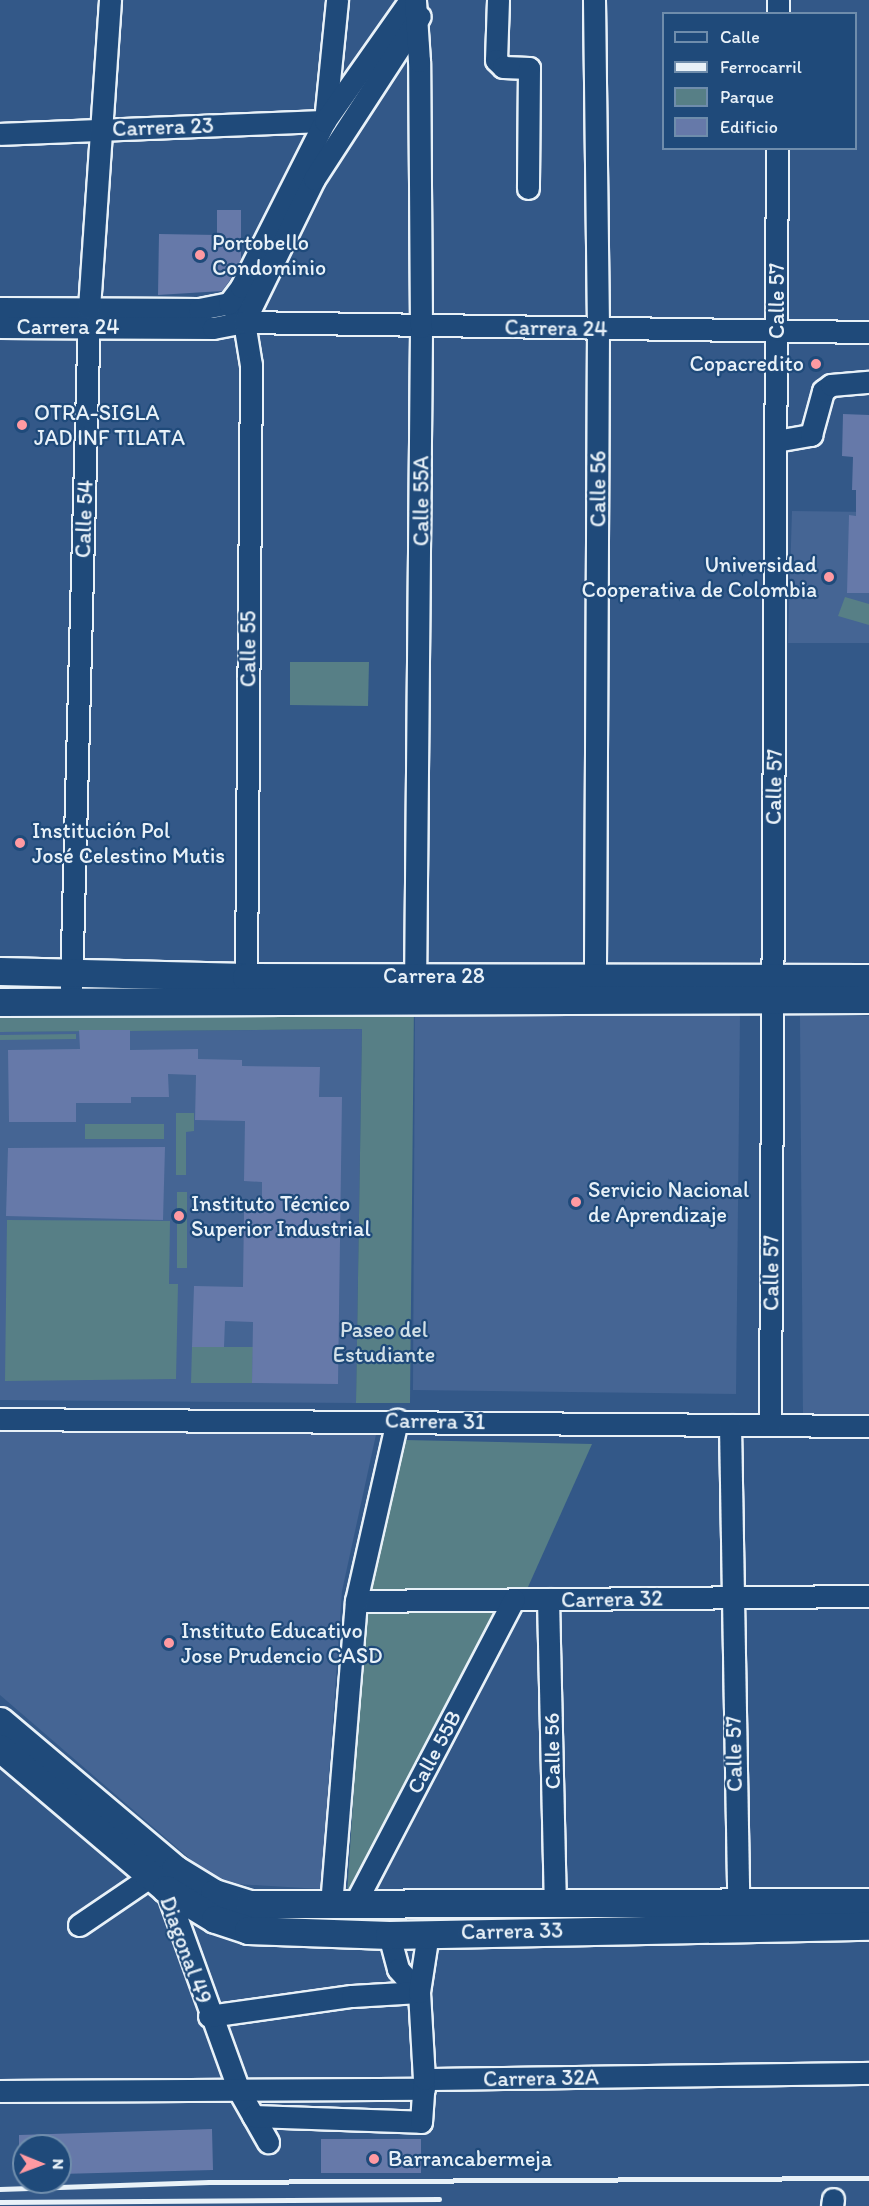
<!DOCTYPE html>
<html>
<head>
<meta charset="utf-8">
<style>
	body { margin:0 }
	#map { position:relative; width:869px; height:2206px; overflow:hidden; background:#335888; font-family:Itim,sans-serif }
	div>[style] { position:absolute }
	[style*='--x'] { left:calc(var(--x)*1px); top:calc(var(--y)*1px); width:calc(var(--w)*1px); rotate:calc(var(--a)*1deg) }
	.built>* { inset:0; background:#456594 }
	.green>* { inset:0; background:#577f86 }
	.building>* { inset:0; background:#6679a9 }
	.roads { filter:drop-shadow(2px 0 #e8f1f8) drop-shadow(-2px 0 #e8f1f8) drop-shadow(0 2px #e8f1f8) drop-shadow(0 -2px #e8f1f8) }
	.minor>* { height:21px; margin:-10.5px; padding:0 10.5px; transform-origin:10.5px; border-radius:10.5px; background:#1f4a7a }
	.major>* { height:27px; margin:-13.5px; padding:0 13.5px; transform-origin:13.5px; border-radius:13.5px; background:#1f4a7a }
	.rail>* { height:4.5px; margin:-2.25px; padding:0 2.25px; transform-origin:2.25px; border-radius:2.25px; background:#e8f1f8 }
	.dots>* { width:16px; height:16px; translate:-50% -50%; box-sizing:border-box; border:3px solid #1f4a7a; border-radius:50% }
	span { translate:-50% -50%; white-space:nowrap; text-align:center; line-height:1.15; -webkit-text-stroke:4.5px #1f4a7a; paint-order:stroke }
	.street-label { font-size:22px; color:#e8f1f8 }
	.poi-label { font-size:22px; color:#e8f1f8 }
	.left { translate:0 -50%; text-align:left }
	.right { translate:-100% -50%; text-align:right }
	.park-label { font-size:22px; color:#d2e0e7 }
	.legend { position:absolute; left:662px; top:12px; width:195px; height:138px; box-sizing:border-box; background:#1f4a7a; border:2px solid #6f8dac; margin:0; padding:8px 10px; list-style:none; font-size:18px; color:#e8f1f8 }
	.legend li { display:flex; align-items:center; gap:12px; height:30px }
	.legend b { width:30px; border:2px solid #6f8dac }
	.north { position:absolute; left:12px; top:2134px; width:60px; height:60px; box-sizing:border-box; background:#1f4a7a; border:2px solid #6f8dac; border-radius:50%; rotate:91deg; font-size:16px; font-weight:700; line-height:24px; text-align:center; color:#e8f1f8 }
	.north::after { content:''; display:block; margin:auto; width:21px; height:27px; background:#ff9aa2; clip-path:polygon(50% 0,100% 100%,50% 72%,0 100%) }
</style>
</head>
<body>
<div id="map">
	<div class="built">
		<div style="clip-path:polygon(792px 511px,869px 512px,869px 643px,788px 643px)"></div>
		<div style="clip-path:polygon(740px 1013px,736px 1394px,413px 1390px,415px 1014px)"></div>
		<div style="clip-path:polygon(800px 1016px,869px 1016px,869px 1418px,803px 1419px)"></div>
		<div style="clip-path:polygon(362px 1029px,356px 1403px,0 1400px,0 1032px)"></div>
		<div style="clip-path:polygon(0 1425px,377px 1430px,342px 1591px,321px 1889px,218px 1883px,0 1695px)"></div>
	</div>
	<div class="green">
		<div style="clip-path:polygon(845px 597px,869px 604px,869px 625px,838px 616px)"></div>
		<div style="clip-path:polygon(290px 662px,369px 662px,368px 706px,290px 705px)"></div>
		<div style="clip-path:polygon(0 1001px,414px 1002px,410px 1403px,356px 1403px,362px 1029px,0 1032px)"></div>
		<div style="clip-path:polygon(76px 1034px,76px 1039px,0 1040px,0 1035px)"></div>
		<div style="clip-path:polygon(176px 1113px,194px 1113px,194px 1131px,186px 1132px,186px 1175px,176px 1175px)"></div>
		<div style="clip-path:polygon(85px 1124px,164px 1124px,164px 1139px,85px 1139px)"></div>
		<div style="clip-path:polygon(187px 1192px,187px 1268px,177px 1268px,177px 1192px)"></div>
		<div style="clip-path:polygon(7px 1220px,170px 1221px,169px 1284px,178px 1284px,176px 1379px,5px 1381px)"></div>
		<div style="clip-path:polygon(192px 1347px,253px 1347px,252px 1383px,191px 1383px)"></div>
		<div style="clip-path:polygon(405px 1440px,592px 1444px,528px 1587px,367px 1595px)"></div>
		<div style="clip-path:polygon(495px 1609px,347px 1896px,365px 1612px)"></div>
	</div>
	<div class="building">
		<div style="clip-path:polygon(217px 210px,241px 210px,241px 259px,230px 280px,222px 291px,158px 295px,159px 234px,217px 235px)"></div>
		<div style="clip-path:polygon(843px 414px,869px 415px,869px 593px,847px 593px,849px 515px,856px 516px,856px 490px,852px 490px,853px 457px,842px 456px)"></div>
		<div style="clip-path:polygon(79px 1030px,130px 1030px,130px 1050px,198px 1049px,198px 1059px,242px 1060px,242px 1066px,320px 1067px,319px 1097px,342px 1097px,338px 1384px,252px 1383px,253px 1322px,225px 1321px,224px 1347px,192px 1347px,194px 1286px,243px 1287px,244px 1211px,262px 1211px,262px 1182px,244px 1181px,245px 1121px,195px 1120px,196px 1075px,168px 1074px,169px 1097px,131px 1097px,131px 1103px,76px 1103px,76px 1122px,9px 1122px,8px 1050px,80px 1049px)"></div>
		<div style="clip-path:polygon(165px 1147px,163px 1220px,6px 1216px,8px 1148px)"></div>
		<div style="clip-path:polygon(212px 2129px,213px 2170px,60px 2174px,60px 2146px,19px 2146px,19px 2135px)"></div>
		<div style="clip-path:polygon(321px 2139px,421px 2139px,421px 2173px,321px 2173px)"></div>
	</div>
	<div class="roads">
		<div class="minor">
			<div style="--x:498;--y:0;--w:60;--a:91.9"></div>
			<div style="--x:496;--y:60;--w:10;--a:45"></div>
			<div style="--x:503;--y:67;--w:26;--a:2"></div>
			<div style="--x:529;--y:68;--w:120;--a:90.5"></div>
			<div style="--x:594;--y:0;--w:329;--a:89.3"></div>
			<div style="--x:598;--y:329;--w:648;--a:90.27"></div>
			<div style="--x:778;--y:14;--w:14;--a:-90"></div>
			<div style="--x:0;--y:134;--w:325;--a:-2.3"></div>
			<div style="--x:325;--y:121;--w:122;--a:-84.3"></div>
			<div style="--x:229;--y:303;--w:24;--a:52"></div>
			<div style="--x:244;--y:322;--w:44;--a:80.8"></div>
			<div style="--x:251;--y:365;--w:612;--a:90.47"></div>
			<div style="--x:0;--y:308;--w:199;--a:0.3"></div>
			<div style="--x:199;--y:309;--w:31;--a:-11"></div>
			<div style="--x:229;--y:303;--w:20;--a:-53"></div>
			<div style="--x:241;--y:287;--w:186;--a:-63.2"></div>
			<div style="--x:325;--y:121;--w:148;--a:-54.9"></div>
			<div style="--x:244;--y:322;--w:159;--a:-63.9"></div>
			<div style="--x:314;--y:179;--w:194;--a:-57"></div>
			<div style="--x:0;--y:327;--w:213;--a:0.3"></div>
			<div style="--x:213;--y:328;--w:32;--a:-11"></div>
			<div style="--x:244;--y:322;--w:625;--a:0.92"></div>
			<div style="--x:776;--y:441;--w:36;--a:-10"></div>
			<div style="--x:811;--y:435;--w:46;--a:-74.7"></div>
			<div style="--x:823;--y:391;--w:10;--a:-37"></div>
			<div style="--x:831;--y:385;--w:38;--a:-5"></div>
			<div style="--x:71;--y:988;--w:680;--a:-88.48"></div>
			<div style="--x:89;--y:308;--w:309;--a:-86.1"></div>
			<div style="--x:415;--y:992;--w:665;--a:-89.48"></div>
			<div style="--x:421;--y:327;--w:266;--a:-90.4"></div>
			<div style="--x:419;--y:61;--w:61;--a:-93.8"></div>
			<div style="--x:0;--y:1419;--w:869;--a:0.46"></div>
			<div style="--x:730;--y:1425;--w:477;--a:89"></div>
			<div style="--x:770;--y:1425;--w:1277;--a:-89.69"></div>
			<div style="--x:548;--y:1599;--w:305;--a:88.7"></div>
			<div style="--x:356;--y:1601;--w:513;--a:-0.56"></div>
			<div style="--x:166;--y:1889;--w:215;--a:70.1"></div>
			<div style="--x:239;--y:2091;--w:59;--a:60.4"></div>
			<div style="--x:331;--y:1905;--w:305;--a:-85.3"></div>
			<div style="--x:356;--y:1601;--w:186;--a:-77.2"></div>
			<div style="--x:354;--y:1905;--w:345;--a:-62.4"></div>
			<div style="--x:79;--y:1925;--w:87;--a:-34.2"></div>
			<div style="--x:389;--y:1935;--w:35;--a:75"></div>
			<div style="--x:398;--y:1969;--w:31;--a:48"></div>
			<div style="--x:209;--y:2016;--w:144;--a:-8"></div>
			<div style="--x:352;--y:1996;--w:67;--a:-3.4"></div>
			<div style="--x:424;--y:2079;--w:445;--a:-0.8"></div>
			<div style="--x:0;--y:2091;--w:424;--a:-0.3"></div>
			<div style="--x:253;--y:2116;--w:168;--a:2"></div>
			<div style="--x:421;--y:2122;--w:43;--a:-86"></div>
			<div style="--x:424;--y:2079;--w:87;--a:-93.3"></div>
			<div style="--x:419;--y:1992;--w:60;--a:-81.3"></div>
			<div style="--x:832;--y:2206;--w:7;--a:-82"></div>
		</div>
		<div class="major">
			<div style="--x:0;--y:971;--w:246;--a:1.4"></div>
			<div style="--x:246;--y:977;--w:623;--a:0.09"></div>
			<div style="--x:0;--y:1002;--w:869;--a:-0.2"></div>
			<div style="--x:0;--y:1721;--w:229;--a:40.2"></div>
			<div style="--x:175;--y:1869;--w:46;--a:31.6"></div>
			<div style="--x:214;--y:1893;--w:37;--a:17"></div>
			<div style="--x:249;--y:1904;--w:620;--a:-0.18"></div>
			<div style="--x:0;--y:1748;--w:218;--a:40.3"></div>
			<div style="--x:166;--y:1889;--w:57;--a:31.5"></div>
			<div style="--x:215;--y:1919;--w:35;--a:18"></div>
			<div style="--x:248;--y:1930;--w:141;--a:2"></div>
			<div style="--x:389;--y:1935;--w:480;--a:-1.1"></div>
		</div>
	</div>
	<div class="rail">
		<div style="--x:0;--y:2189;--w:209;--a:-1.9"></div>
		<div style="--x:209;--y:2182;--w:660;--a:-0.35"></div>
		<div style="--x:0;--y:2202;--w:439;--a:-0.4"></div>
	</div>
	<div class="dots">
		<div style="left:200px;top:255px;background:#ff9aa2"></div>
		<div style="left:816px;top:364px;background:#ff9aa2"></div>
		<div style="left:22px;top:425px;background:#ff9aa2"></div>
		<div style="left:829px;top:577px;background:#ff9aa2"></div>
		<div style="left:20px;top:843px;background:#ff9aa2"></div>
		<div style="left:576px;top:1202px;background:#ff9aa2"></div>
		<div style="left:179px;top:1216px;background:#ff9aa2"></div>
		<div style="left:169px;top:1643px;background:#ff9aa2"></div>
		<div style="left:374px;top:2159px;background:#ff9aa2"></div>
	</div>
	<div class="street-label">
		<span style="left:163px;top:127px;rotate:-2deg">Carrera 23</span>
		<span style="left:777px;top:301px;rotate:-90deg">Calle 57</span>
		<span style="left:68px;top:327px">Carrera 24</span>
		<span style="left:556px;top:328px;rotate:1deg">Carrera 24</span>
		<span style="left:598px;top:489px;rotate:-90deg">Calle 56</span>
		<span style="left:421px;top:501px;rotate:-90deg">Calle 55A</span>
		<span style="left:84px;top:519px;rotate:-88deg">Calle 54</span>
		<span style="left:248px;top:649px;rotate:-90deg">Calle 55</span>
		<span style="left:774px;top:787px;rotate:-89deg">Calle 57</span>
		<span style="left:434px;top:976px">Carrera 28</span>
		<span style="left:771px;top:1273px;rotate:-90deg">Calle 57</span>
		<span style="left:435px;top:1421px;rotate:1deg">Carrera 31</span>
		<span style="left:612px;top:1599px;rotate:-1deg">Carrera 32</span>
		<span style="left:552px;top:1751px;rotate:-91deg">Calle 56</span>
		<span style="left:434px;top:1752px;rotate:-62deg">Calle 55B</span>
		<span style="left:734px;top:1754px;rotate:-91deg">Calle 57</span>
		<span style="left:512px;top:1931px;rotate:-1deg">Carrera 33</span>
		<span style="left:186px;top:1950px;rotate:70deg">Diagonal 49</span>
		<span style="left:541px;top:2078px;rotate:-1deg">Carrera 32A</span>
	</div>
	<div class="poi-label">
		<span class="left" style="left:212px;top:255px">Portobello<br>Condominio</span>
		<span class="right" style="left:804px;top:364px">Copacredito</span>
		<span class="left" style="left:34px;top:425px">OTRA-SIGLA<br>JAD INF TILATA</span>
		<span class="right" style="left:817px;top:577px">Universidad<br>Cooperativa de Colombia</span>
		<span class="left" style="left:32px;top:843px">Institución Pol<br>José Celestino Mutis</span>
		<span class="left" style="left:588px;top:1202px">Servicio Nacional<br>de Aprendizaje</span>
		<span class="left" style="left:191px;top:1216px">Instituto Técnico<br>Superior Industrial</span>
		<span class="left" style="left:181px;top:1643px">Instituto Educativo<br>Jose Prudencio CASD</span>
		<span class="left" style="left:388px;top:2159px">Barrancabermeja</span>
	</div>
	<div class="park-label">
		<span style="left:384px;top:1342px">Paseo del<br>Estudiante</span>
	</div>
	<ul class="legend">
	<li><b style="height:8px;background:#1f4a7a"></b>Calle</li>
	<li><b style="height:8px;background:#e8f1f8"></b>Ferrocarril</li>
	<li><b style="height:16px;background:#577f86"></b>Parque</li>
	<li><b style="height:16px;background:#6679a9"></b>Edificio</li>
	</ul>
	<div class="north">N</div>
</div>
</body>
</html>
